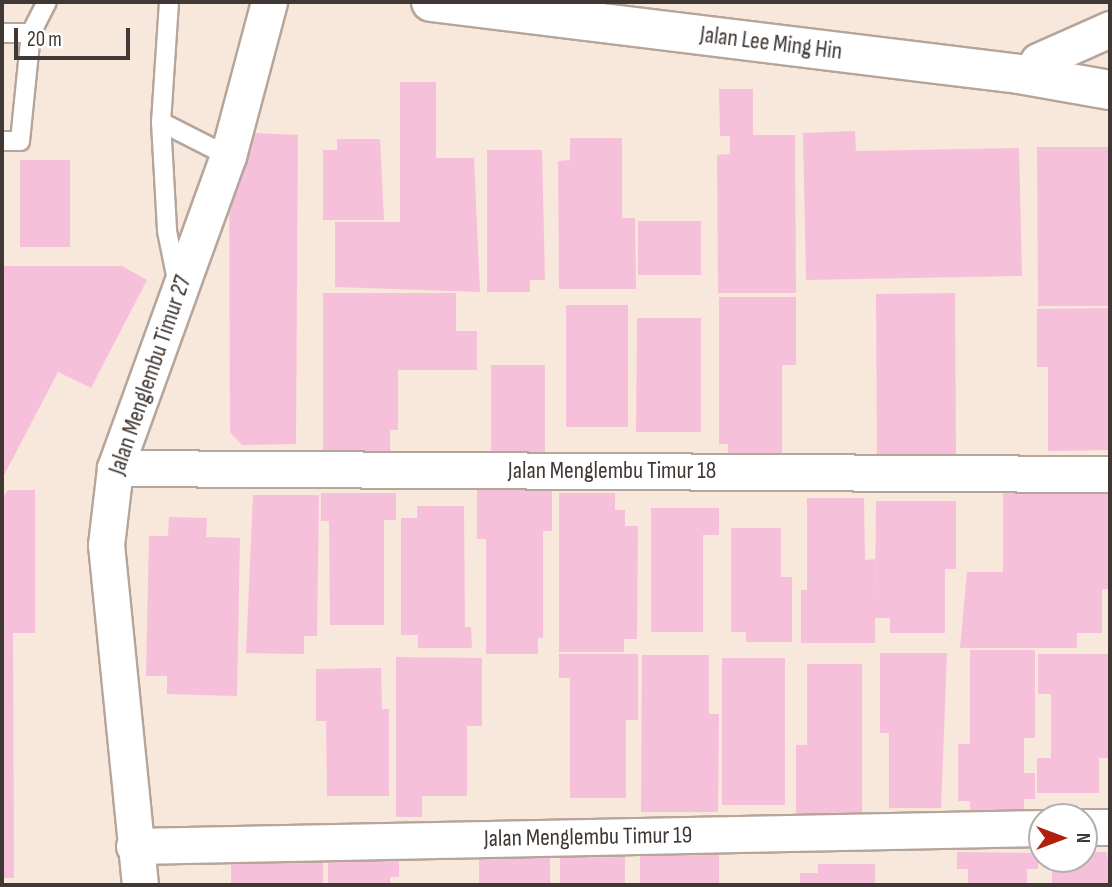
<!DOCTYPE html>
<html>
<head>
<meta charset="utf-8">
<style>
	body { margin:0 }
	#map { position:relative; width:1112px; height:887px; overflow:hidden; background:#f8e7db; font-family:"Sofia Sans Condensed",sans-serif }
	div>[style] { position:absolute }
	[style*='--x'] { left:calc(var(--x)*1px); top:calc(var(--y)*1px); width:calc(var(--w)*1px); rotate:calc(var(--a)*1deg) }
	.building>* { inset:0; background:#f7c0da }
	.roads { filter:drop-shadow(2px 0 #b5a59a) drop-shadow(-2px 0 #b5a59a) drop-shadow(0 2px #b5a59a) drop-shadow(0 -2px #b5a59a) }
	.service>* { height:18px; margin:-9px; padding:0 9px; transform-origin:9px; border-radius:9px; background:#fff }
	.minor>* { height:35px; margin:-17.5px; padding:0 17.5px; transform-origin:17.5px; border-radius:17.5px; background:#fff }
	.primary>* { height:38px; margin:-19px; padding:0 19px; transform-origin:19px; border-radius:19px; background:#fff }
	span { translate:-50% -50%; white-space:nowrap; text-align:center; line-height:1.15; -webkit-text-stroke:5px #fff; paint-order:stroke }
	.street-label { font-size:24px; color:#3f3834 }
	.frame { position:absolute; inset:0; border:4px solid #3f3834; pointer-events:none }
	.north { position:absolute; left:1028px; top:803px; width:70px; height:70px; box-sizing:border-box; background:#fff; border:2px solid #b2afae; border-radius:50%; rotate:90deg; font-size:19px; font-weight:700; line-height:28px; text-align:center; color:#3f3834 }
	.north::after { content:''; display:block; margin:auto; width:24px; height:32px; background:#af210e; clip-path:polygon(50% 0,100% 100%,50% 72%,0 100%) }
	.scale { position:absolute; left:14px; top:28px; width:116px; height:32px; box-sizing:border-box; border:4px solid #3f3834; border-top:0; padding-left:9px; font-size:21px; line-height:24px; white-space:nowrap; color:#3f3834; -webkit-text-stroke:5px #fff; paint-order:stroke }
</style>
</head>
<body>
<div id="map">
	<div class="building">
		<div style="clip-path:polygon(400px 82px,436px 82px,436px 158px,474px 158px,480px 292px,335px 287px,335px 222px,400px 222px)"></div>
		<div style="clip-path:polygon(719px 89px,753px 89px,753px 135px,795px 135px,796px 293px,718px 293px,717px 155px,730px 154px,730px 136px,720px 136px)"></div>
		<div style="clip-path:polygon(855px 131px,856px 151px,1019px 148px,1022px 276px,806px 280px,803px 133px)"></div>
		<div style="clip-path:polygon(253px 133px,298px 135px,296px 444px,242px 445px,230px 432px,229px 161px)"></div>
		<div style="clip-path:polygon(570px 138px,622px 138px,622px 218px,635px 218px,636px 289px,559px 289px,558px 161px,570px 160px)"></div>
		<div style="clip-path:polygon(337px 139px,380px 139px,384px 220px,323px 220px,323px 150px,337px 150px)"></div>
		<div style="clip-path:polygon(1037px 147px,1110px 147px,1110px 306px,1038px 306px)"></div>
		<div style="clip-path:polygon(487px 150px,542px 150px,545px 280px,530px 280px,530px 292px,487px 292px)"></div>
		<div style="clip-path:polygon(20px 160px,70px 160px,70px 247px,20px 247px)"></div>
		<div style="clip-path:polygon(638px 221px,701px 221px,701px 275px,638px 275px)"></div>
		<div style="clip-path:polygon(2px 266px,122px 266px,147px 280px,91px 388px,58px 372px,2px 479px)"></div>
		<div style="clip-path:polygon(323px 293px,456px 293px,456px 331px,477px 331px,477px 370px,398px 370px,398px 430px,390px 430px,390px 455px,323px 455px)"></div>
		<div style="clip-path:polygon(955px 293px,956px 458px,877px 459px,876px 294px)"></div>
		<div style="clip-path:polygon(719px 297px,796px 297px,796px 365px,782px 365px,782px 454px,728px 454px,728px 444px,719px 444px)"></div>
		<div style="clip-path:polygon(566px 305px,628px 305px,628px 427px,566px 427px)"></div>
		<div style="clip-path:polygon(1110px 308px,1110px 450px,1048px 451px,1048px 367px,1037px 367px,1037px 309px)"></div>
		<div style="clip-path:polygon(637px 318px,701px 318px,701px 432px,636px 432px)"></div>
		<div style="clip-path:polygon(491px 365px,545px 365px,545px 455px,491px 455px)"></div>
		<div style="clip-path:polygon(477px 489px,552px 489px,552px 531px,543px 531px,543px 638px,538px 638px,538px 654px,486px 654px,486px 539px,477px 539px)"></div>
		<div style="clip-path:polygon(8px 490px,35px 490px,35px 633px,13px 633px,14px 878px,2px 878px,2px 499px)"></div>
		<div style="clip-path:polygon(1003px 490px,1110px 490px,1110px 589px,1102px 589px,1102px 633px,1077px 633px,1077px 648px,960px 648px,967px 572px,1003px 572px)"></div>
		<div style="clip-path:polygon(321px 493px,396px 493px,396px 520px,384px 520px,384px 625px,330px 625px,329px 521px,321px 521px)"></div>
		<div style="clip-path:polygon(559px 493px,615px 493px,615px 510px,625px 510px,625px 526px,638px 526px,637px 639px,624px 639px,624px 652px,559px 652px)"></div>
		<div style="clip-path:polygon(253px 495px,319px 495px,317px 636px,304px 636px,304px 654px,246px 653px)"></div>
		<div style="clip-path:polygon(807px 498px,864px 498px,865px 560px,875px 559px,875px 597px,876px 501px,956px 501px,956px 569px,945px 569px,945px 633px,890px 633px,890px 618px,875px 618px,875px 643px,801px 643px,801px 590px,807px 590px)"></div>
		<div style="clip-path:polygon(417px 506px,464px 506px,465px 627px,471px 627px,472px 648px,418px 648px,418px 635px,401px 635px,401px 518px,417px 518px)"></div>
		<div style="clip-path:polygon(651px 508px,719px 508px,719px 535px,703px 535px,703px 632px,651px 632px)"></div>
		<div style="clip-path:polygon(169px 517px,207px 518px,206px 537px,240px 538px,237px 696px,167px 694px,167px 676px,146px 676px,149px 536px,168px 536px)"></div>
		<div style="clip-path:polygon(731px 528px,781px 528px,781px 577px,792px 577px,792px 642px,746px 642px,746px 632px,731px 632px)"></div>
		<div style="clip-path:polygon(970px 650px,1035px 650px,1035px 738px,1024px 738px,1024px 773px,1035px 773px,1035px 799px,1024px 799px,1024px 814px,970px 814px,970px 801px,958px 801px,958px 744px,970px 744px)"></div>
		<div style="clip-path:polygon(880px 653px,947px 653px,941px 808px,889px 808px,889px 733px,880px 733px)"></div>
		<div style="clip-path:polygon(559px 654px,638px 654px,638px 720px,626px 720px,626px 798px,570px 798px,570px 678px,559px 678px)"></div>
		<div style="clip-path:polygon(1038px 654px,1110px 654px,1110px 758px,1099px 758px,1099px 793px,1037px 793px,1037px 758px,1051px 758px,1051px 694px,1038px 694px)"></div>
		<div style="clip-path:polygon(642px 655px,709px 655px,709px 714px,719px 714px,718px 812px,641px 812px)"></div>
		<div style="clip-path:polygon(396px 657px,482px 658px,482px 726px,467px 726px,467px 796px,422px 796px,422px 817px,396px 817px)"></div>
		<div style="clip-path:polygon(722px 658px,785px 658px,785px 805px,722px 805px)"></div>
		<div style="clip-path:polygon(807px 664px,862px 664px,862px 814px,796px 814px,796px 745px,807px 745px)"></div>
		<div style="clip-path:polygon(381px 668px,382px 709px,389px 709px,389px 796px,327px 796px,326px 721px,316px 721px,316px 669px)"></div>
		<div style="clip-path:polygon(560px 852px,625px 852px,625px 885px,560px 885px)"></div>
		<div style="clip-path:polygon(640px 852px,719px 852px,719px 885px,640px 885px)"></div>
		<div style="clip-path:polygon(957px 852px,1038px 853px,1038px 869px,1027px 869px,1027px 885px,968px 885px,968px 869px,957px 869px)"></div>
		<div style="clip-path:polygon(1084px 852px,1107px 852px,1110px 885px,1052px 885px,1052px 859px,1084px 859px)"></div>
		<div style="clip-path:polygon(231px 854px,323px 854px,323px 885px,231px 885px)"></div>
		<div style="clip-path:polygon(479px 855px,550px 855px,550px 885px,479px 885px)"></div>
		<div style="clip-path:polygon(328px 856px,399px 856px,399px 877px,390px 877px,390px 885px,328px 885px)"></div>
		<div style="clip-path:polygon(818px 864px,875px 864px,875px 885px,800px 885px,800px 873px,818px 873px)"></div>
		<div style="clip-path:polygon(721px 883px,784px 883px,784px 885px,721px 885px)"></div>
	</div>
	<div class="roads">
		<div class="service">
			<div style="--x:169;--y:2;--w:120;--a:93.8"></div>
			<div style="--x:161;--y:122;--w:109;--a:86.8"></div>
			<div style="--x:167;--y:231;--w:50;--a:78.5"></div>
			<div style="--x:2;--y:33;--w:29;--a:0"></div>
			<div style="--x:31;--y:33;--w:35;--a:-63"></div>
			<div style="--x:161;--y:122;--w:75;--a:26.9"></div>
			<div style="--x:2;--y:141;--w:18;--a:0"></div>
			<div style="--x:20;--y:141;--w:109;--a:-84.2"></div>
		</div>
		<div class="minor">
			<div style="--x:1038;--y:61;--w:79;--a:-24"></div>
			<div style="--x:115;--y:468;--w:995;--a:0.35"></div>
			<div style="--x:1084;--y:827;--w:26;--a:0"></div>
			<div style="--x:134;--y:846;--w:908;--a:-1.14"></div>
			<div style="--x:140;--y:885;--w:342;--a:-95.7"></div>
			<div style="--x:106;--y:545;--w:78;--a:-83.3"></div>
			<div style="--x:115;--y:468;--w:332;--a:-70.1"></div>
			<div style="--x:228;--y:156;--w:159;--a:-75.1"></div>
		</div>
		<div class="primary">
			<div style="--x:431;--y:2;--w:592;--a:6.98"></div>
			<div style="--x:1019;--y:74;--w:92;--a:10"></div>
		</div>
	</div>
	<div class="street-label">
		<span style="left:771px;top:43px;rotate:7deg">Jalan Lee Ming Hin</span>
		<span style="left:150px;top:375px;rotate:-71deg">Jalan Menglembu Timur 27</span>
		<span style="left:612px;top:471px">Jalan Menglembu Timur 18</span>
		<span style="left:588px;top:837px;rotate:-1deg">Jalan Menglembu Timur 19</span>
	</div>
	<div class="frame"></div>
	<div class="north">N</div>
	<div class="scale">20 m</div>
</div>
</body>
</html>
